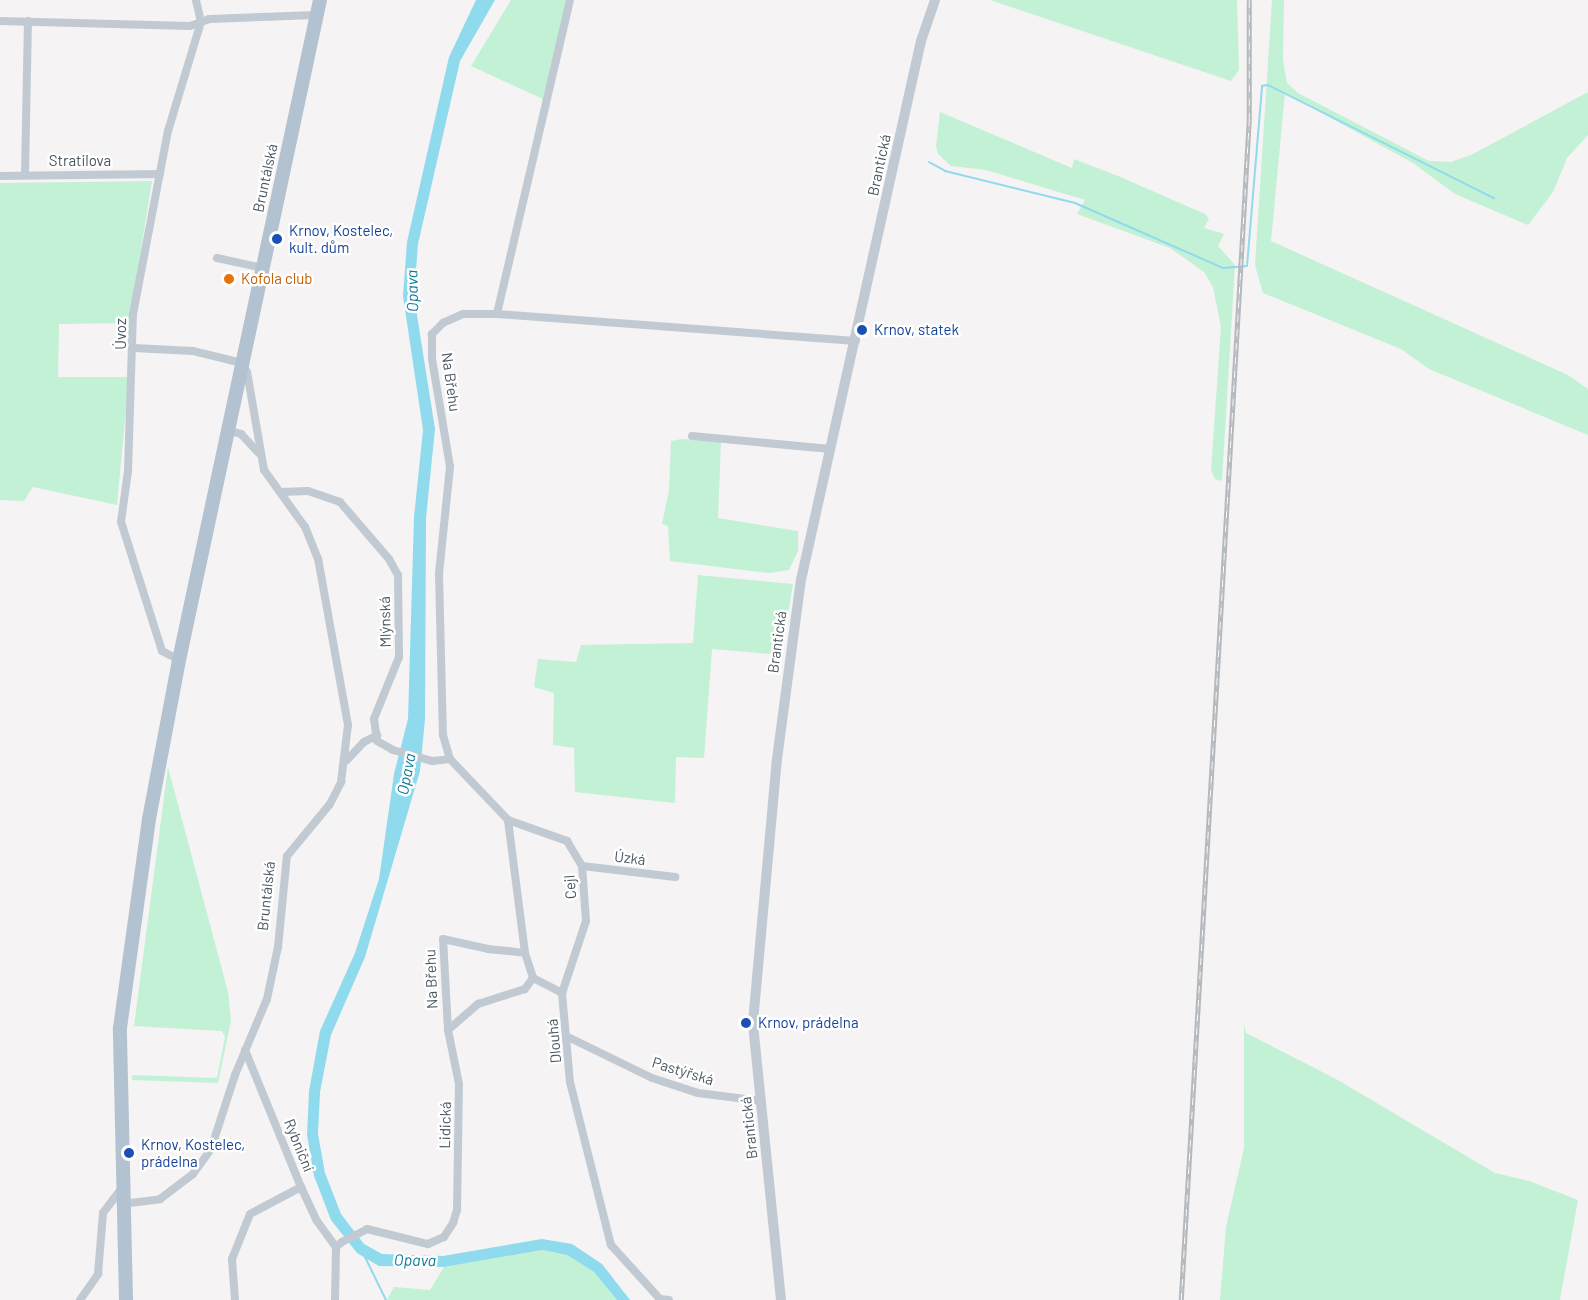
<!DOCTYPE html>
<html>
<head>
<meta charset="utf-8">
<style>
	body { margin:0 }
	#map { position:relative; width:1588px; height:1300px; overflow:hidden; background:#f5f3f3; font-family:Barlow,sans-serif }
	div>[style] { position:absolute }
	[style*='--x'] { left:calc(var(--x)*1px); top:calc(var(--y)*1px); width:calc(var(--w)*1px); rotate:calc(var(--a)*1deg) }
	.green>* { inset:0; background:#c3f1d5 }
	.water>* { inset:0; background:#90daee }
	.stream>* { height:2px; margin:-1px; padding:0 1px; transform-origin:1px; border-radius:1px; background:#90daee }
	.minor>* { height:8px; margin:-4px; padding:0 4px; transform-origin:4px; border-radius:4px; background:#c1cad2 }
	.tertiary>* { height:10px; margin:-5px; padding:0 5px; transform-origin:5px; border-radius:5px; background:#c1cad2 }
	.primary>* { height:14px; margin:-7px; padding:0 7px; transform-origin:7px; border-radius:7px; background:#b3c2d1 }
	.rail>* { height:4.5px; margin-top:-2.25px; transform-origin:0; background:repeating-linear-gradient(90deg,#fff 0 7px,#b5b8bd 0 14px); box-sizing:border-box; border-block:2px solid #b5b8bd }
	.dots>* { width:16px; height:16px; translate:-50% -50%; box-sizing:border-box; border:3px solid #fff; border-radius:50% }
	span { translate:-50% -50%; white-space:nowrap; text-align:center; line-height:1.15; -webkit-text-stroke:5px #fff; paint-order:stroke }
	.street-label { font-size:15px; color:#4a5661 }
	.transit-label { font-size:15px; color:#164399 }
	.left { translate:0 -50%; text-align:left }
	.food-label { font-size:15px; color:#c56008 }
	.water-label { font-size:16px; color:#0c7c9b; font-style:italic }
</style>
</head>
<body>
<div id="map">
	<div class="green">
		<div style="clip-path:polygon(511px 0,568px 0,543px 99px,471px 66px)"></div>
		<div style="clip-path:polygon(990px 0,1237px 0,1239px 70px,1231px 81px)"></div>
		<div style="clip-path:polygon(1272px 0,1284px 0,1283px 60px,1287px 83px,1298px 93px,1429px 161px,1451px 162px,1473px 154px,1588px 92px,1588px 135px,1567px 158px,1553px 192px,1528px 225px,1455px 194px,1413px 163px,1285px 93px,1271px 241px,1568px 375px,1588px 389px,1588px 435px,1429px 369px,1401px 349px,1263px 293px,1255px 265px)"></div>
		<div style="clip-path:polygon(940px 112px,1072px 168px,1074px 159px,1118px 176px,1205px 214px,1209px 219px,1204px 228px,1224px 234px,1218px 246px,1235px 265px,1222px 481px,1215px 479px,1211px 470px,1221px 327px,1213px 287px,1204px 272px,1170px 248px,1077px 214px,1085px 200px,986px 170px,951px 166px,938px 154px,936px 146px)"></div>
		<div style="clip-path:polygon(152px 181px,129px 323px,59px 324px,58px 377px,129px 377px,117px 505px,33px 487px,24px 501px,0 500px,0 183px)"></div>
		<div style="clip-path:polygon(682px 439px,721px 442px,718px 518px,798px 531px,798px 551px,789px 570px,769px 573px,670px 561px,668px 526px,662px 524px,669px 490px,671px 441px)"></div>
		<div style="clip-path:polygon(698px 575px,793px 584px,781px 655px,712px 649px,704px 758px,676px 757px,675px 803px,575px 792px,574px 748px,553px 745px,554px 693px,534px 687px,538px 659px,576px 662px,581px 645px,693px 643px)"></div>
		<div style="clip-path:polygon(168px 767px,228px 992px,231px 1021px,218px 1083px,132px 1080px,132px 1075px,217px 1078px,225px 1037px,222px 1031px,134px 1026px)"></div>
		<div style="clip-path:polygon(1244px 1025px,1246px 1033px,1336px 1079px,1495px 1173px,1529px 1181px,1578px 1200px,1560px 1300px,1220px 1300px,1226px 1227px,1244px 1148px)"></div>
		<div style="clip-path:polygon(542px 1250px,567px 1255px,594px 1272px,617px 1300px,387px 1300px,394px 1287px,430px 1290px,444px 1267px)"></div>
	</div>
	<div class="water">
		<div style="clip-path:polygon(476px 0,495px 0,460px 61px,418px 244px,414px 296px,435px 429px,426px 518px,425px 719px,420px 771px,365px 957px,331px 1035px,320px 1092px,318px 1134px,325px 1173px,341px 1214px,364px 1244px,382px 1254px,443px 1256px,542px 1239px,572px 1244px,602px 1264px,630px 1300px,617px 1300px,594px 1272px,567px 1255px,542px 1250px,444px 1267px,379px 1266px,357px 1253px,331px 1220px,314px 1176px,307px 1135px,309px 1091px,320px 1031px,355px 953px,379px 879px,394px 774px,408px 719px,414px 517px,423px 430px,403px 296px,407px 242px,449px 57px)"></div>
	</div>
	<div class="stream">
		<div style="--x:929;--y:162;--w:18;--a:29"></div>
		<div style="--x:945;--y:171;--w:134;--a:13.8"></div>
		<div style="--x:1075;--y:203;--w:162;--a:23.7"></div>
		<div style="--x:1223;--y:268;--w:24;--a:-5"></div>
		<div style="--x:1247;--y:266;--w:181;--a:-85.2"></div>
		<div style="--x:1262;--y:86;--w:6;--a:-9"></div>
		<div style="--x:1268;--y:85;--w:253;--a:26.6"></div>
		<div style="--x:365;--y:1257;--w:48;--a:64"></div>
	</div>
	<div class="minor">
		<div style="--x:570;--y:0;--w:322;--a:103.1"></div>
		<div style="--x:497;--y:314;--w:34;--a:180"></div>
		<div style="--x:463;--y:314;--w:22;--a:156"></div>
		<div style="--x:443;--y:323;--w:16;--a:135"></div>
		<div style="--x:432;--y:334;--w:25;--a:90"></div>
		<div style="--x:432;--y:359;--w:109;--a:80.5"></div>
		<div style="--x:450;--y:467;--w:108;--a:95.9"></div>
		<div style="--x:439;--y:574;--w:161;--a:88.6"></div>
		<div style="--x:443;--y:735;--w:25;--a:74"></div>
		<div style="--x:450;--y:759;--w:84;--a:46.4"></div>
		<div style="--x:508;--y:820;--w:134;--a:82.7"></div>
		<div style="--x:525;--y:953;--w:26;--a:72"></div>
		<div style="--x:533;--y:978;--w:33;--a:27"></div>
		<div style="--x:562;--y:993;--w:89;--a:84.9"></div>
		<div style="--x:570;--y:1082;--w:168;--a:75.9"></div>
		<div style="--x:611;--y:1245;--w:73;--a:47.8"></div>
		<div style="--x:660;--y:1299;--w:9;--a:6"></div>
		<div style="--x:0;--y:21;--w:190;--a:1.5"></div>
		<div style="--x:190;--y:26;--w:20;--a:-20"></div>
		<div style="--x:209;--y:19;--w:107;--a:-2.1"></div>
		<div style="--x:25;--y:175;--w:154;--a:-88.9"></div>
		<div style="--x:0;--y:176;--w:160;--a:-0.7"></div>
		<div style="--x:217;--y:258;--w:47;--a:12.3"></div>
		<div style="--x:497;--y:314;--w:360;--a:4.3"></div>
		<div style="--x:227;--y:430;--w:15;--a:16"></div>
		<div style="--x:241;--y:434;--w:26;--a:47"></div>
		<div style="--x:692;--y:436;--w:139;--a:5.4"></div>
		<div style="--x:281;--y:492;--w:27;--a:-2"></div>
		<div style="--x:308;--y:491;--w:34;--a:19"></div>
		<div style="--x:340;--y:502;--w:75;--a:49.3"></div>
		<div style="--x:389;--y:559;--w:18;--a:61"></div>
		<div style="--x:398;--y:575;--w:82;--a:89.3"></div>
		<div style="--x:399;--y:657;--w:67;--a:112"></div>
		<div style="--x:374;--y:719;--w:22;--a:82"></div>
		<div style="--x:377;--y:741;--w:18;--a:29"></div>
		<div style="--x:393;--y:750;--w:41;--a:15.8"></div>
		<div style="--x:432;--y:761;--w:18;--a:-6"></div>
		<div style="--x:179;--y:660;--w:19;--a:-152"></div>
		<div style="--x:162;--y:651;--w:135;--a:-107.6"></div>
		<div style="--x:121;--y:522;--w:51;--a:-82.2"></div>
		<div style="--x:128;--y:471;--w:157;--a:-88.2"></div>
		<div style="--x:133;--y:314;--w:186;--a:-79.2"></div>
		<div style="--x:168;--y:131;--w:114;--a:-73.2"></div>
		<div style="--x:201;--y:22;--w:23;--a:-103"></div>
		<div style="--x:347;--y:760;--w:25;--a:-47"></div>
		<div style="--x:364;--y:742;--w:15;--a:-28"></div>
		<div style="--x:508;--y:820;--w:63;--a:19.6"></div>
		<div style="--x:567;--y:841;--w:29;--a:59"></div>
		<div style="--x:582;--y:866;--w:55;--a:85.8"></div>
		<div style="--x:586;--y:921;--w:76;--a:108.4"></div>
		<div style="--x:582;--y:866;--w:94;--a:6.7"></div>
		<div style="--x:448;--y:1030;--w:91;--a:-93.1"></div>
		<div style="--x:443;--y:939;--w:46;--a:12.5"></div>
		<div style="--x:488;--y:949;--w:37;--a:6"></div>
		<div style="--x:568;--y:1037;--w:93;--a:26"></div>
		<div style="--x:652;--y:1078;--w:48;--a:18.1"></div>
		<div style="--x:698;--y:1093;--w:64;--a:7.2"></div>
		<div style="--x:245;--y:1050;--w:148;--a:67.8"></div>
		<div style="--x:301;--y:1187;--w:38;--a:65"></div>
		<div style="--x:317;--y:1221;--w:32;--a:54"></div>
		<div style="--x:122;--y:1204;--w:38;--a:-7"></div>
		<div style="--x:160;--y:1199;--w:41;--a:-37.1"></div>
		<div style="--x:193;--y:1174;--w:31;--a:-54"></div>
		<div style="--x:211;--y:1149;--w:78;--a:-72"></div>
		<div style="--x:235;--y:1075;--w:82;--a:-67.2"></div>
		<div style="--x:267;--y:999;--w:53;--a:-78.1"></div>
		<div style="--x:278;--y:947;--w:91;--a:-84.4"></div>
		<div style="--x:287;--y:856;--w:67;--a:-50.4"></div>
		<div style="--x:330;--y:804;--w:25;--a:-63"></div>
		<div style="--x:341;--y:782;--w:57;--a:-83"></div>
		<div style="--x:348;--y:725;--w:169;--a:-100.2"></div>
		<div style="--x:318;--y:559;--w:35;--a:-112"></div>
		<div style="--x:305;--y:527;--w:70;--a:-125.7"></div>
		<div style="--x:264;--y:470;--w:99;--a:-99.8"></div>
		<div style="--x:247;--y:372;--w:10;--a:-119"></div>
		<div style="--x:242;--y:363;--w:50;--a:-166.2"></div>
		<div style="--x:193;--y:351;--w:59;--a:-177.1"></div>
		<div style="--x:80;--y:1300;--w:32;--a:-55"></div>
		<div style="--x:98;--y:1274;--w:61;--a:-85.3"></div>
		<div style="--x:103;--y:1213;--w:31;--a:-53"></div>
		<div style="--x:235;--y:1300;--w:41;--a:-94.2"></div>
		<div style="--x:232;--y:1259;--w:48;--a:-68.2"></div>
		<div style="--x:250;--y:1214;--w:58;--a:-27.9"></div>
		<div style="--x:335;--y:1300;--w:53;--a:-88.9"></div>
		<div style="--x:336;--y:1247;--w:8;--a:-40"></div>
		<div style="--x:342;--y:1242;--w:28;--a:-27"></div>
		<div style="--x:367;--y:1229;--w:63;--a:13.8"></div>
		<div style="--x:428;--y:1244;--w:17;--a:-24"></div>
		<div style="--x:444;--y:1237;--w:17;--a:-57"></div>
		<div style="--x:453;--y:1223;--w:14;--a:-73"></div>
		<div style="--x:457;--y:1210;--w:126;--a:-89.1"></div>
		<div style="--x:459;--y:1084;--w:55;--a:-101.5"></div>
		<div style="--x:448;--y:1030;--w:40;--a:-41"></div>
		<div style="--x:478;--y:1004;--w:49;--a:-17.7"></div>
		<div style="--x:525;--y:989;--w:14;--a:-54"></div>
	</div>
	<div class="tertiary">
		<div style="--x:781;--y:1300;--w:279;--a:-95.8"></div>
		<div style="--x:753;--y:1022;--w:264;--a:-84.8"></div>
		<div style="--x:777;--y:759;--w:181;--a:-82.4"></div>
		<div style="--x:801;--y:580;--w:552;--a:-77.45"></div>
		<div style="--x:921;--y:41;--w:43;--a:-71.1"></div>
	</div>
	<div class="primary">
		<div style="--x:126;--y:1300;--w:272;--a:-91.3"></div>
		<div style="--x:120;--y:1028;--w:211;--a:-82.1"></div>
		<div style="--x:149;--y:819;--w:162;--a:-79.3"></div>
		<div style="--x:179;--y:660;--w:675;--a:-77.94"></div>
	</div>
	<div class="rail">
		<div style="--x:1181;--y:1300;--w:1182;--a:-86.7"></div>
		<div style="--x:1249;--y:120;--w:120;--a:-90"></div>
	</div>
	<div class="dots">
		<div style="left:277px;top:239px;background:#1a4fb4"></div>
		<div style="left:229px;top:279px;background:#e8710a"></div>
		<div style="left:862px;top:330px;background:#1a4fb4"></div>
		<div style="left:746px;top:1023px;background:#1a4fb4"></div>
		<div style="left:129px;top:1153px;background:#1a4fb4"></div>
	</div>
	<div class="street-label">
		<span style="left:80px;top:161px">Stratilova</span>
		<span style="left:879px;top:165px;rotate:-78deg">Brantická</span>
		<span style="left:265px;top:178px;rotate:-78deg">Bruntálská</span>
		<span style="left:121px;top:334px;rotate:-90deg">Úvoz</span>
		<span style="left:451px;top:382px;rotate:82deg">Na Břehu</span>
		<span style="left:385px;top:622px;rotate:-91deg">Mlýnská</span>
		<span style="left:777px;top:642px;rotate:-82deg">Brantická</span>
		<span style="left:630px;top:858px;rotate:7deg">Úzká</span>
		<span style="left:570px;top:887px;rotate:-94deg">Cejl</span>
		<span style="left:266px;top:896px;rotate:-84deg">Bruntálská</span>
		<span style="left:431px;top:979px;rotate:-92deg">Na Břehu</span>
		<span style="left:554px;top:1041px;rotate:-95deg">Dlouhá</span>
		<span style="left:683px;top:1071px;rotate:17deg">Pastýřská</span>
		<span style="left:445px;top:1125px;rotate:-89deg">Lidická</span>
		<span style="left:749px;top:1128px;rotate:-96deg">Brantická</span>
		<span style="left:299px;top:1145px;rotate:68deg">Rybniční</span>
	</div>
	<div class="transit-label">
		<span class="left" style="left:289px;top:239px">Krnov, Kostelec,<br>kult. dům</span>
		<span class="left" style="left:874px;top:330px">Krnov, statek</span>
		<span class="left" style="left:758px;top:1023px">Krnov, prádelna</span>
		<span class="left" style="left:141px;top:1153px">Krnov, Kostelec,<br>prádelna</span>
	</div>
	<div class="food-label">
		<span class="left" style="left:241px;top:279px">Kofola club</span>
	</div>
	<div class="water-label">
		<span style="left:412px;top:291px;rotate:-91deg">Opava</span>
		<span style="left:406px;top:774px;rotate:-79deg">Opava</span>
		<span style="left:415px;top:1260px;rotate:1deg">Opava</span>
	</div>
</div>
</body>
</html>
